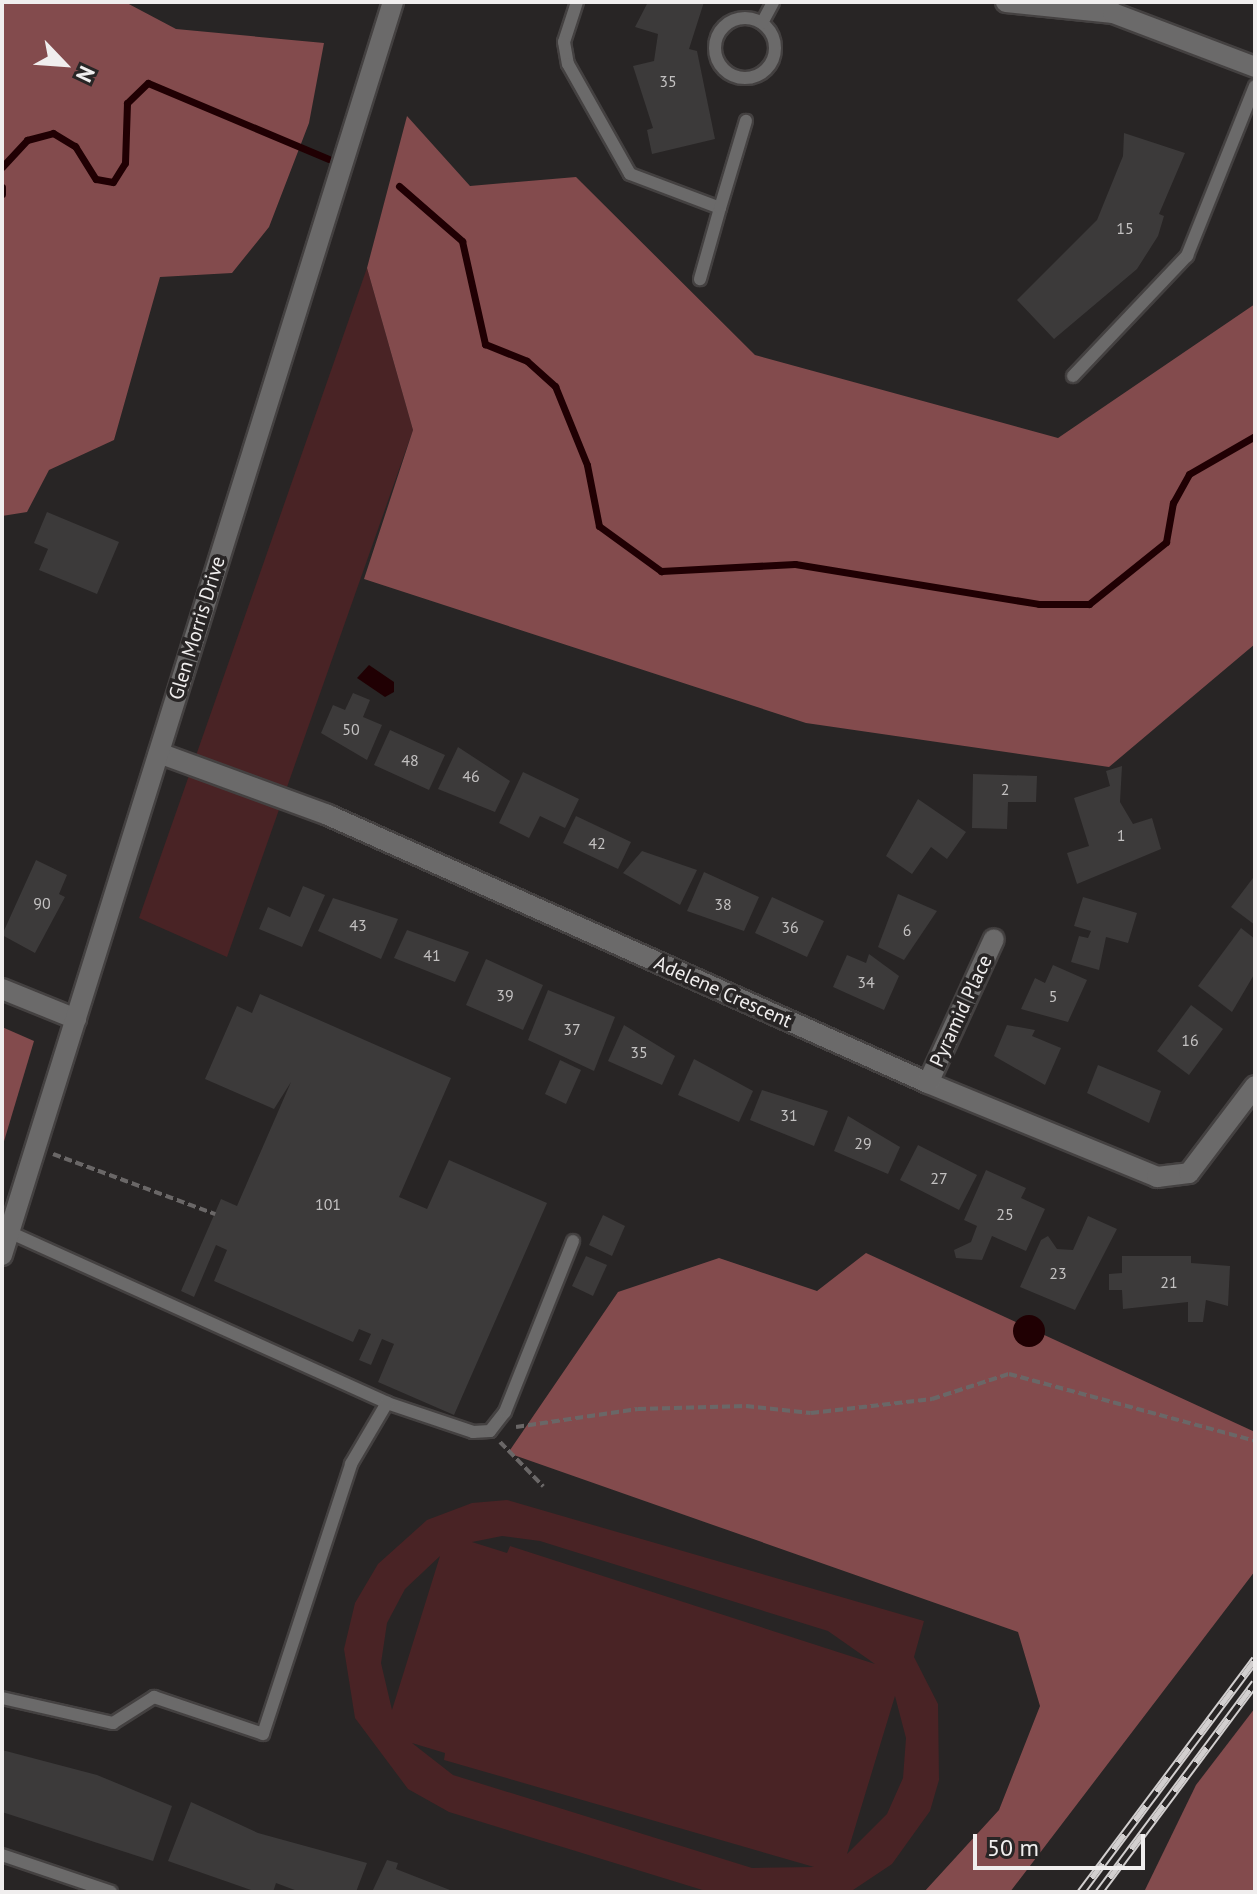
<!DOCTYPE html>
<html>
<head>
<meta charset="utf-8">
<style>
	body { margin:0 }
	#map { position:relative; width:1257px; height:1894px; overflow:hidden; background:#282525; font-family:"PT Sans",sans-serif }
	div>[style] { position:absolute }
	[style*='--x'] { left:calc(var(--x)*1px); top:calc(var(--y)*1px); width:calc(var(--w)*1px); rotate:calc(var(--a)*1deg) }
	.green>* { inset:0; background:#492325 }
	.forest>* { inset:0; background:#834b4d }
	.water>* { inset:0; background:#200003 }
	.round { border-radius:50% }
	.stream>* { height:7px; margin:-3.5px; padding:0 3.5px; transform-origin:3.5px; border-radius:3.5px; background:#200003 }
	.building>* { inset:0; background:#3c3a3a }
	.path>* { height:4px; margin-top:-2px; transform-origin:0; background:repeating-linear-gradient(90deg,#6a6767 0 8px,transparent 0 12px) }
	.roads { filter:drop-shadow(2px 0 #444141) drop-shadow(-2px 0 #444141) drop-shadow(0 2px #444141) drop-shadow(0 -2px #444141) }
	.lane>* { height:12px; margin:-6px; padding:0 6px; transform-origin:6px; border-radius:6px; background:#6b6a6a }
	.lane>.ring { margin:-6px; padding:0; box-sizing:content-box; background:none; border:12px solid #6b6a6a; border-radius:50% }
	.street>* { height:20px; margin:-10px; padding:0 10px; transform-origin:10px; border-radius:10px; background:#6b6a6a }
	.rail>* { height:9px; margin-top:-4.5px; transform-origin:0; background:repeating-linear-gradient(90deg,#282525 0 18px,#d2cfcf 0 36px); box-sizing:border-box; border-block:2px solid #d2cfcf }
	span { translate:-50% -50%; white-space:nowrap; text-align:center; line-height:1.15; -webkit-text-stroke:7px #282525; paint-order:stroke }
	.number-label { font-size:16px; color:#c3c1c1 }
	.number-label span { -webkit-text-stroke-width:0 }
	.street-label { font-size:20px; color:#f0eeee }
	.frame { position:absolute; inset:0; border:4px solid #f0eeee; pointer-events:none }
	.north { position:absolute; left:24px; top:24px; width:80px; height:80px; -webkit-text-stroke:6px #282525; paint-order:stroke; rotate:115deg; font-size:22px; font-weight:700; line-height:32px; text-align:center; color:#f0eeee }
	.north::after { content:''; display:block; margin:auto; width:28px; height:36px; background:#f0eeee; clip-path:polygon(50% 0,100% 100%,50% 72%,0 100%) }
	.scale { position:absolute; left:973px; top:1834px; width:172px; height:36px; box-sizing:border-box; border:4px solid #f0eeee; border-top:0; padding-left:10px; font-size:24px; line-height:28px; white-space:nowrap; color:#f0eeee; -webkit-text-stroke:6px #282525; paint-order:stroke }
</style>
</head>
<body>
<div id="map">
	<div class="green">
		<div style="clip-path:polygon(367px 268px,413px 430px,227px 957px,139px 918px)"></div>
		<div style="clip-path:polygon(evenodd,507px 1500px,924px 1621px,914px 1657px,938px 1704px,939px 1780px,930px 1811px,892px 1864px,850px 1892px,709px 1892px,449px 1812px,408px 1789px,355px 1718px,344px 1649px,355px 1603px,378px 1564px,427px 1520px,472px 1503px,507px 1500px,502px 1536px,540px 1541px,828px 1631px,875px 1664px,510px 1546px,507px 1553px,472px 1542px,502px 1536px,507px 1500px,440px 1556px,392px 1710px,381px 1663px,387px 1623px,405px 1589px,440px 1556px,507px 1500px,895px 1696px,906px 1738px,903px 1778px,887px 1814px,847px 1854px,895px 1696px,507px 1500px,412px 1743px,445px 1753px,444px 1760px,814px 1867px,752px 1868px,453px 1775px,412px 1743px)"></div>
	</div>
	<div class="forest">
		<div style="clip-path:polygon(2px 2px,125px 2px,176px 29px,324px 43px,309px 123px,269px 227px,232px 273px,160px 277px,114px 440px,49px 470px,27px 512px,2px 516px)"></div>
		<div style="clip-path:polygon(407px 116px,470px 186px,576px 177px,755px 355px,1058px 438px,1255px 304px,1255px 644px,1109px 767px,806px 723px,364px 579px,413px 430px,367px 268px)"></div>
		<div style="clip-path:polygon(2px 1027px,34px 1041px,2px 1148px)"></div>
		<div style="clip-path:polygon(866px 1253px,1255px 1432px,1255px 1571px,1010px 1892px,924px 1892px,999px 1810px,1040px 1706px,1018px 1632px,508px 1453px,618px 1292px,719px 1258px,817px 1291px)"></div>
		<div style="clip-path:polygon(1255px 1708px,1255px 1892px,1144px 1892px,1196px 1785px)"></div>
	</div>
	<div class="water">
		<div style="clip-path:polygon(369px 665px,394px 682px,394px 692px,385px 697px,357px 678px)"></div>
		<div class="round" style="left:1013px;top:1315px;width:32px;height:32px"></div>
	</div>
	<div class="stream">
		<div style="--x:2;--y:167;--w:37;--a:-47"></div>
		<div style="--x:27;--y:140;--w:27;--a:-15"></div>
		<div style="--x:53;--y:133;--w:26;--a:31"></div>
		<div style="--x:75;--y:146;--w:39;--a:58"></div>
		<div style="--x:96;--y:179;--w:17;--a:10"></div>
		<div style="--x:113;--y:182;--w:22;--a:-58"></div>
		<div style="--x:125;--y:163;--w:60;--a:-88.1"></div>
		<div style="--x:127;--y:103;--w:29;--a:-44"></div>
		<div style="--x:148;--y:83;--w:196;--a:22.8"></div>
		<div style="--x:399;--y:186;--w:84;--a:41.1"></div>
		<div style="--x:462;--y:241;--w:106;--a:77.4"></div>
		<div style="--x:485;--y:344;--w:45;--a:22"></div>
		<div style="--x:527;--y:361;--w:38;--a:42"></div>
		<div style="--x:555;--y:386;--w:85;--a:67.9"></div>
		<div style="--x:587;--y:465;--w:62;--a:78.9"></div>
		<div style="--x:599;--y:526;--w:77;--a:36"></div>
		<div style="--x:661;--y:571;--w:134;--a:-3"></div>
		<div style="--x:795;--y:564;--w:247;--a:9.3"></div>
		<div style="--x:1039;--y:604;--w:50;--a:0"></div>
		<div style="--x:1089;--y:604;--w:99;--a:-38.8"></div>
		<div style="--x:1166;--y:542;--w:40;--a:-80"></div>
		<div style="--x:1173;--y:503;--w:33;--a:-61"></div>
		<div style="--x:1189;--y:474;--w:76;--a:-29.9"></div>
		<div style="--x:2;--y:187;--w:7;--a:90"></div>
	</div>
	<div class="building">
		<div style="clip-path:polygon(648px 2px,704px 2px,689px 49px,697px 51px,715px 139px,652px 154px,647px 130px,653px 128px,633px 66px,654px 61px,658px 34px,635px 27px)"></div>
		<div style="clip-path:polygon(1124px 133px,1185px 153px,1159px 214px,1164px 216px,1158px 236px,1137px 269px,1054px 339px,1017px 300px,1097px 220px,1123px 156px)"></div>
		<div style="clip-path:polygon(47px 512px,119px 542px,97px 594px,39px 570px,48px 549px,34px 543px)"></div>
		<div style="clip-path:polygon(353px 693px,370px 700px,363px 717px,382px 725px,367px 760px,321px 733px,333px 705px,345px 710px)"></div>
		<div style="clip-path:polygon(390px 730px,445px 755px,429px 790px,374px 765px)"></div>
		<div style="clip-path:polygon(458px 747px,510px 781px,495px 812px,438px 789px)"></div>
		<div style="clip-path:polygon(1122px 766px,1120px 802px,1133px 824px,1152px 818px,1161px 849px,1077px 884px,1067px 853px,1089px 846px,1074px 798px,1110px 786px,1106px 771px)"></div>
		<div style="clip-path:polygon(523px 772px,579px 799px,565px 828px,540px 816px,529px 838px,499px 823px)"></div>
		<div style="clip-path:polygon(973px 774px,1037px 776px,1036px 802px,1008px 802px,1007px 829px,972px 828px)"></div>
		<div style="clip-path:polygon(918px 799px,966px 832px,947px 859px,931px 847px,912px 874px,886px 856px)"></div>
		<div style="clip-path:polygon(576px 816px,631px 842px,618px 869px,563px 843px)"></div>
		<div style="clip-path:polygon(642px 851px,697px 870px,680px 905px,623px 873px)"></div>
		<div style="clip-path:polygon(36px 860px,67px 875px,59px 894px,65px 897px,35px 953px,2px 935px)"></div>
		<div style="clip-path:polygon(704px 872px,759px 897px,744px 931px,687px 911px)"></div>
		<div style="clip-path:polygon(1253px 878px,1255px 879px,1255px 925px,1231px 907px)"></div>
		<div style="clip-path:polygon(303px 886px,325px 895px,302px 947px,259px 929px,268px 907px,290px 917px)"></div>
		<div style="clip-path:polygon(898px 894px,937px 911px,904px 960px,878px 947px)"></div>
		<div style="clip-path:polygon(772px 897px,824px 921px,807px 957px,755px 933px)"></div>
		<div style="clip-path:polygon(1083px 897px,1137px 913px,1128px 943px,1106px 937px,1099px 970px,1071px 962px,1079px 936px,1088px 938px,1091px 931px,1074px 926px)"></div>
		<div style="clip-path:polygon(333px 898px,398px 919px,381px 959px,318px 931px)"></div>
		<div style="clip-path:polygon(1241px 928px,1255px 939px,1255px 973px,1232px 1012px,1198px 986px)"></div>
		<div style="clip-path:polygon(407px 930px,469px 952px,455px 982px,394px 958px)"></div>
		<div style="clip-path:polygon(869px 954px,899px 976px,884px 1010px,833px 987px,847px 955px,866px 963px)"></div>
		<div style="clip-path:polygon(486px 959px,543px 985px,523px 1030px,466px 1005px)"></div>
		<div style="clip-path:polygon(1053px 965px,1087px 980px,1068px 1022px,1021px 1009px,1035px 978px,1045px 983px)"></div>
		<div style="clip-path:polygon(548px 990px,615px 1017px,594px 1071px,528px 1040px)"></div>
		<div style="clip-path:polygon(260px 994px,451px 1078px,399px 1197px,427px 1209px,449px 1160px,547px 1203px,454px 1415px,378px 1382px,394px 1344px,382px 1339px,371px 1365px,359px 1360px,371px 1334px,359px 1329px,353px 1342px,214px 1281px,227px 1250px,216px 1245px,194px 1297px,181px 1291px,221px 1199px,237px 1206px,291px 1082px,274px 1109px,205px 1079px,237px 1006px,252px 1013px)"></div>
		<div style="clip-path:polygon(1191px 1005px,1223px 1029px,1189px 1075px,1157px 1051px)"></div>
		<div style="clip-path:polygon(624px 1025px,675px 1056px,662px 1085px,608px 1061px)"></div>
		<div style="clip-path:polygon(1007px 1025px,1035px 1030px,1032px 1036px,1061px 1048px,1045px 1085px,994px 1056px)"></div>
		<div style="clip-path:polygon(694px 1059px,753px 1091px,739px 1122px,678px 1095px)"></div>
		<div style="clip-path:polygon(560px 1060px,581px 1070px,566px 1104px,545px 1094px)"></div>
		<div style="clip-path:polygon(1098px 1065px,1161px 1091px,1149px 1123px,1087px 1093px)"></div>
		<div style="clip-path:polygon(762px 1090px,828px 1111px,814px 1146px,750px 1120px)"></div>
		<div style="clip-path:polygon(848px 1116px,900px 1147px,888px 1174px,834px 1151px)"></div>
		<div style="clip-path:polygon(918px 1145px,977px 1175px,959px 1210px,900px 1180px)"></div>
		<div style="clip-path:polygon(986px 1170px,1026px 1188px,1021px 1198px,1045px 1209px,1026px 1251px,992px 1236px,982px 1260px,956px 1258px,954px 1250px,971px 1242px,977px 1226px,964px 1220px)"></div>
		<div style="clip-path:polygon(603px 1215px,625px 1226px,612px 1256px,589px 1245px)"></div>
		<div style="clip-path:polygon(1088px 1216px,1117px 1229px,1075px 1310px,1020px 1287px,1041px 1240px,1048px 1236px,1057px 1249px,1073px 1250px)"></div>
		<div style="clip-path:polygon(586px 1256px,607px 1265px,593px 1296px,572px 1286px)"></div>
		<div style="clip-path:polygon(1122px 1256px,1191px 1256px,1191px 1263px,1230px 1266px,1228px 1306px,1206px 1300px,1203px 1322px,1188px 1322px,1188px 1302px,1123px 1309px,1122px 1290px,1109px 1290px,1109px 1274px,1122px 1273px)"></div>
		<div style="clip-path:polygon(2px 1750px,97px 1775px,172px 1806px,153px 1861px,2px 1812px)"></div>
		<div style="clip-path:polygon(191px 1802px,258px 1833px,367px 1863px,356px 1892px,300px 1892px,276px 1883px,273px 1892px,257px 1892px,168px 1861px)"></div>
		<div style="clip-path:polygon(387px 1860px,398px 1863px,396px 1869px,455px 1892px,372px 1892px)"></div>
	</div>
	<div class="path">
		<div style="--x:53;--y:1154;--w:173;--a:20.3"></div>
		<div style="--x:516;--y:1427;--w:123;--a:-8.4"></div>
		<div style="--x:638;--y:1409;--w:108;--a:-1.6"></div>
		<div style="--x:746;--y:1406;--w:65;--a:6.1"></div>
		<div style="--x:811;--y:1413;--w:122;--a:-6.6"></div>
		<div style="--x:932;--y:1399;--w:81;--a:-18"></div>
		<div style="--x:1009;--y:1374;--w:255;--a:15.2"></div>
		<div style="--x:500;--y:1442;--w:62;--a:45.7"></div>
	</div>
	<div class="roads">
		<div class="lane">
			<div style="--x:577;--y:2;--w:42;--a:108"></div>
			<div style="--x:564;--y:42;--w:22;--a:80"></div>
			<div style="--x:568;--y:64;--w:126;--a:60.6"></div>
			<div style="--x:630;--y:174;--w:96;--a:20.7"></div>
			<div style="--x:720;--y:208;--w:74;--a:105.7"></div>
			<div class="ring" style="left:715px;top:18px;width:48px;height:48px"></div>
			<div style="--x:762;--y:23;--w:24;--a:-62"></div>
			<div style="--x:720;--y:208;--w:91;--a:-73.4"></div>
			<div style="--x:1073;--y:376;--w:166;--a:-46.5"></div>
			<div style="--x:1187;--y:256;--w:183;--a:-68.2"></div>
			<div style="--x:9;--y:1232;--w:415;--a:24.3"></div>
			<div style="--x:387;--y:1403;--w:91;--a:18.6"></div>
			<div style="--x:473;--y:1432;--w:17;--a:-3"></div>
			<div style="--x:490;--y:1431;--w:24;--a:-52"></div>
			<div style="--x:505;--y:1412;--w:184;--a:-68.3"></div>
			<div style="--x:2;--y:1698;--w:114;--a:12.7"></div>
			<div style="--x:113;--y:1723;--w:49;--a:-32.4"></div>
			<div style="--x:154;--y:1697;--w:115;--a:18.7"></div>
			<div style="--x:263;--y:1734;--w:284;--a:-71.9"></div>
			<div style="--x:351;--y:1464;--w:71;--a:-59.5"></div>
			<div style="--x:2;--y:1855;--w:115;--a:18.7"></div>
		</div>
		<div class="street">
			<div style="--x:1006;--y:2;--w:108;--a:5.9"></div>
			<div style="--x:1113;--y:13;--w:152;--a:20.8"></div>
			<div style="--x:159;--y:753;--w:180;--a:20.1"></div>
			<div style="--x:328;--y:815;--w:657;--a:24.07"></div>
			<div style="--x:928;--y:1083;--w:248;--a:22.3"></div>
			<div style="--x:1157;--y:1177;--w:32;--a:-7"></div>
			<div style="--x:1189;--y:1173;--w:109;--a:-52.8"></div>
			<div style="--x:2;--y:989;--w:80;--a:22.1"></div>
			<div style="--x:928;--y:1083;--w:158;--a:-65.4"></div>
			<div style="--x:2;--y:1255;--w:1313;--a:-72.67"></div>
		</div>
	</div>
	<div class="rail">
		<div style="--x:1081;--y:1892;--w:291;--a:-53.2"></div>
		<div style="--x:1099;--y:1892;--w:261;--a:-53.3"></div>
	</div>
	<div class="number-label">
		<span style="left:668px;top:81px">35</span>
		<span style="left:1125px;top:228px">15</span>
		<span style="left:351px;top:729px">50</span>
		<span style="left:410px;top:760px">48</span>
		<span style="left:471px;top:776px">46</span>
		<span style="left:1005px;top:789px">2</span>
		<span style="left:1121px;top:835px">1</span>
		<span style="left:597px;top:843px">42</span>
		<span style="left:42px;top:903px">90</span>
		<span style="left:723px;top:904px">38</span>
		<span style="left:358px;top:925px">43</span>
		<span style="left:790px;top:927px">36</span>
		<span style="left:907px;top:930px">6</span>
		<span style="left:432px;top:955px">41</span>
		<span style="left:866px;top:982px">34</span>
		<span style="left:505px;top:995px">39</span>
		<span style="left:1053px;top:996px">5</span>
		<span style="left:572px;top:1029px">37</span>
		<span style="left:1190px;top:1040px">16</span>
		<span style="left:639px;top:1052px">35</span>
		<span style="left:789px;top:1115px">31</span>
		<span style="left:863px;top:1143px">29</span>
		<span style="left:939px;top:1178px">27</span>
		<span style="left:328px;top:1204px">101</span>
		<span style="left:1005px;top:1214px">25</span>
		<span style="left:1058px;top:1273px">23</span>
		<span style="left:1169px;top:1282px">21</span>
	</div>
	<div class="street-label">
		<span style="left:197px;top:628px;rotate:-73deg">Glen Morris Drive</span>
		<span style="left:723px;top:992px;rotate:24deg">Adelene Crescent</span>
		<span style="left:961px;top:1011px;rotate:-65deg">Pyramid Place</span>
	</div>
	<div class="frame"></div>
	<div class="north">N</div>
	<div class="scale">50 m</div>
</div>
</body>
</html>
